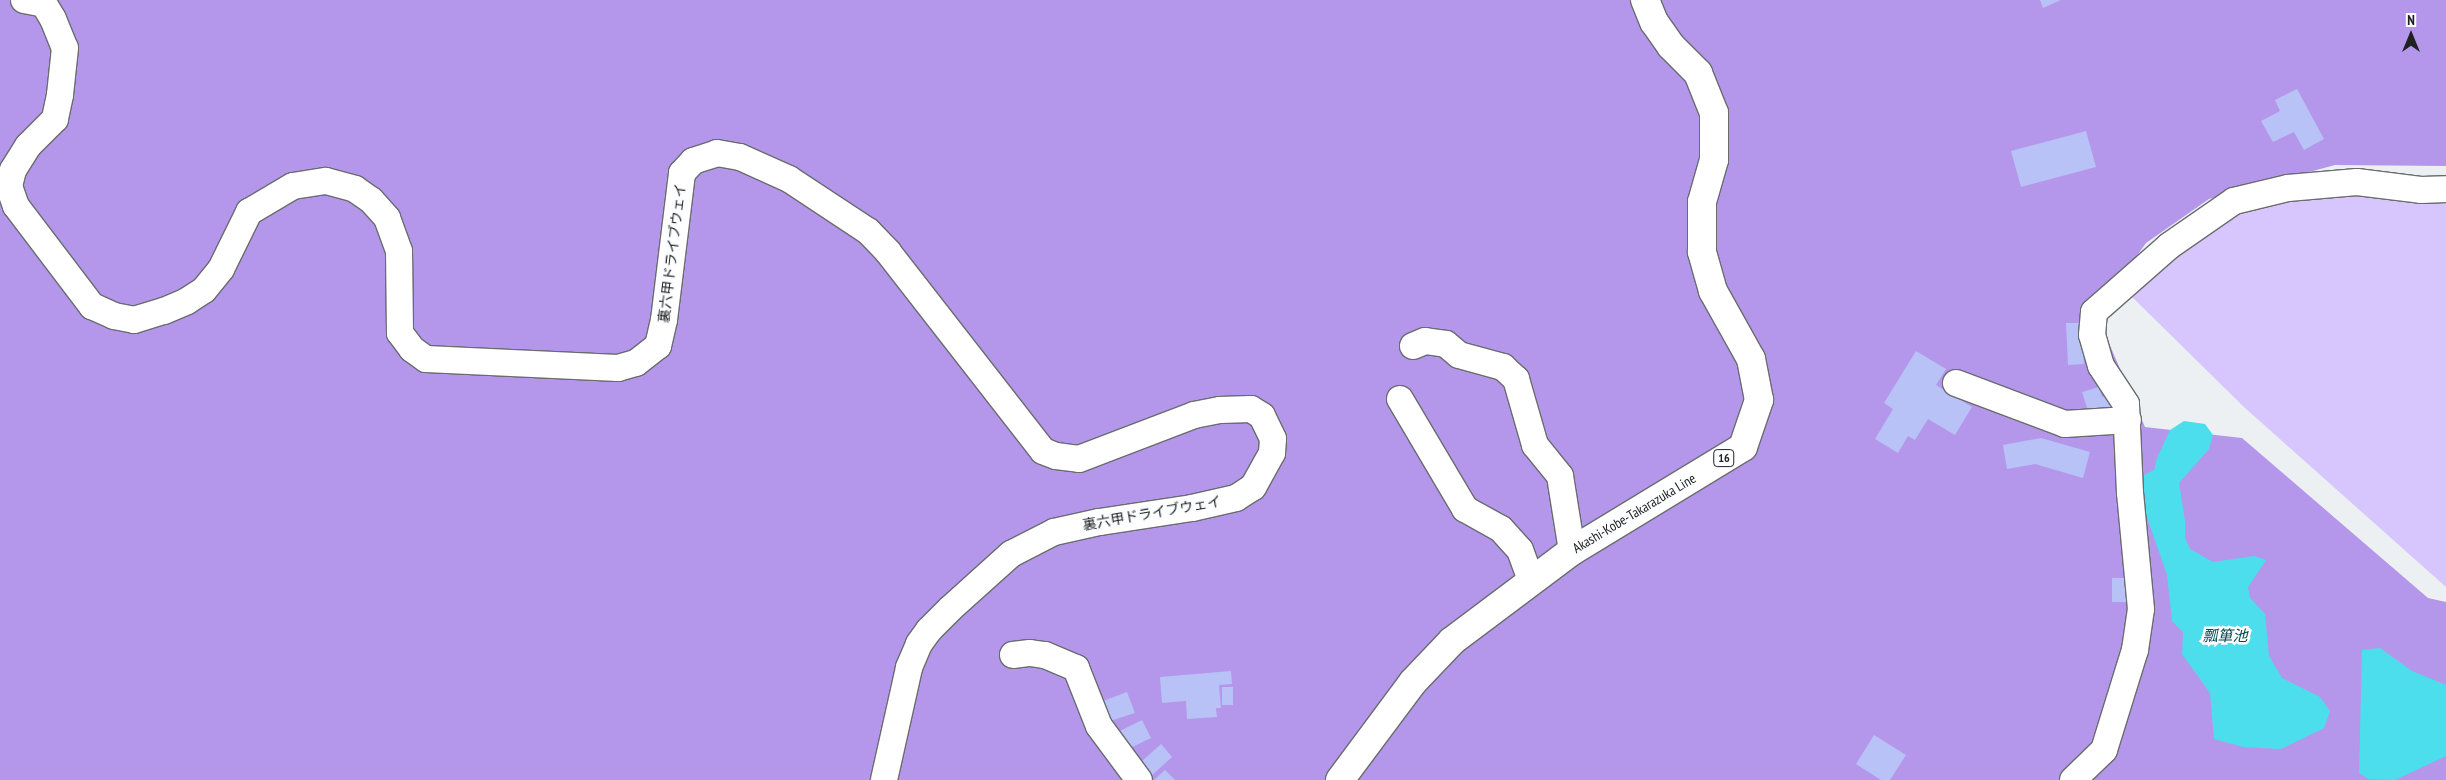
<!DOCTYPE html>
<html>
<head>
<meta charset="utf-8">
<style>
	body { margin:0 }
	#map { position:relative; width:2446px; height:780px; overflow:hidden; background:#ecf0f3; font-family:"PT Sans Narrow","Noto Sans JP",sans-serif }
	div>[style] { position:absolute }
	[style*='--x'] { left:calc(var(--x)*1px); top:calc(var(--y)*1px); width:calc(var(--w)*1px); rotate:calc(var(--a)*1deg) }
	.green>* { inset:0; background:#d7c5fd }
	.forest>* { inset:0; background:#b497eb }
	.water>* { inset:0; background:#4cdeec }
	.building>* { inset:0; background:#b8c2f6 }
	.roads { filter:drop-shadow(1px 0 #696c6f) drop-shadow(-1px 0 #696c6f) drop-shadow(0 1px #696c6f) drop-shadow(0 -1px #696c6f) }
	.minor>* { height:26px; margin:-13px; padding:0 13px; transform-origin:13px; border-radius:13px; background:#fff }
	.major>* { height:28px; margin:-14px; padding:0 14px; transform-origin:14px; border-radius:14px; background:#fff }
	span { translate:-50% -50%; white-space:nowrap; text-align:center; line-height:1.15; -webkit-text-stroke:5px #fbfdff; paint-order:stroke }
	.shield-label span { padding:1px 4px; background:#fbfdff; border:1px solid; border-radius:4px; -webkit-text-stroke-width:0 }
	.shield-label { font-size:12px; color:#202123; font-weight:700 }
	.street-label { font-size:14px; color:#202123 }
	.water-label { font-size:15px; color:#02474d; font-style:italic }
	.north { position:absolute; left:2386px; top:10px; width:50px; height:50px; -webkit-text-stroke:4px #fbfdff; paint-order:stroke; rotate:0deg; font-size:14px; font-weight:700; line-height:20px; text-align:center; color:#202123 }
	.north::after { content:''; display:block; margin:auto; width:18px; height:22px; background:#202123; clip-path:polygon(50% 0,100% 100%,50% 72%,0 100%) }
</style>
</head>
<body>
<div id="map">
	<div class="green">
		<div style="clip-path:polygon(2446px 192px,2446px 587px,2245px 408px,2125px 290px,2243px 207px,2294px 194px)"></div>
	</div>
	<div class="forest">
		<div style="clip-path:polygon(0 0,2446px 0,2446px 166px,2335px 165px,2209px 199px,2146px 243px,2096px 313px,2145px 427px,2242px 438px,2428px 598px,2446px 602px,2446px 780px,0 780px)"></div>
	</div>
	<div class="water">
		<div style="clip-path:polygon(2184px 421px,2205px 424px,2213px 435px,2209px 449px,2179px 483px,2185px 521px,2185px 538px,2190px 549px,2213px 562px,2254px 556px,2266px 560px,2248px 587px,2250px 598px,2265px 614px,2269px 656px,2282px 678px,2320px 697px,2330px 711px,2324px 728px,2281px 749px,2243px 747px,2214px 739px,2210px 693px,2182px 654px,2183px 632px,2172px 621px,2167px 575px,2141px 500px,2140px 477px,2154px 470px,2157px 458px,2170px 430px)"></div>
		<div style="clip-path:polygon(2380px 648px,2412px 671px,2446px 685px,2446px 756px,2395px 780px,2368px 779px,2359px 773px,2362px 650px)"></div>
	</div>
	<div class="building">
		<div style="clip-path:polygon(2040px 0,2061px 0,2043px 8px)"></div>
		<div style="clip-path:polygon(2297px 89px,2324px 139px,2304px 150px,2294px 132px,2273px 142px,2261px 121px,2280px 111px,2275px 100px)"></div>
		<div style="clip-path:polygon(2086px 131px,2096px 167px,2021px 187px,2011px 151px)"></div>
		<div style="clip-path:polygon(2066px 323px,2082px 323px,2084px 364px,2068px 365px)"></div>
		<div style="clip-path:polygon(1916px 351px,1946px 369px,1936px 385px,1972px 407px,1955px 435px,1928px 419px,1915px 440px,1908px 436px,1898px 453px,1875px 439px,1893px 409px,1884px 403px)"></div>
		<div style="clip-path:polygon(2099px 387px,2102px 397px,2109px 395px,2114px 410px,2090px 417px,2082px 392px)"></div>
		<div style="clip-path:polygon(2041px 438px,2090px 452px,2083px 478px,2035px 464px,2007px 469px,2003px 445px)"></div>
		<div style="clip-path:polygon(2112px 578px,2133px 578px,2133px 602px,2112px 602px)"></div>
		<div style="clip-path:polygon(1231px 671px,1232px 684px,1219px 685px,1221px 708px,1216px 708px,1217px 717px,1187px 719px,1186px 701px,1162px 703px,1160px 677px)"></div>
		<div style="clip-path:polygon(1222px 687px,1233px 687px,1233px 705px,1222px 705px)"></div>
		<div style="clip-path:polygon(1127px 692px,1135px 713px,1110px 721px,1103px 701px)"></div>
		<div style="clip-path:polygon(1142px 720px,1151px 738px,1128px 749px,1120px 731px)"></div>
		<div style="clip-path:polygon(1874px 735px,1906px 755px,1890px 780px,1881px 780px,1856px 764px)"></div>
		<div style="clip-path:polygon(1161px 744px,1172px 757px,1151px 776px,1140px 763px)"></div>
		<div style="clip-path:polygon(1165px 770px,1175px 780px,1154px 780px)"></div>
	</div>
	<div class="roads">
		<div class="minor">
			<div style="--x:24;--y:0;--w:20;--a:11"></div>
			<div style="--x:44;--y:4;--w:17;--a:59"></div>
			<div style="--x:53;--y:19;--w:31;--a:68"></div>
			<div style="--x:65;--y:48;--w:47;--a:96.1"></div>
			<div style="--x:60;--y:95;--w:25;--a:102"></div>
			<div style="--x:55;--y:119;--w:38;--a:135"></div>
			<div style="--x:28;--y:146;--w:28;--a:122"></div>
			<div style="--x:13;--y:170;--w:16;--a:104"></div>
			<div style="--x:9;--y:186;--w:21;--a:71"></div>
			<div style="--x:16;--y:206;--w:126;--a:52.8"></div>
			<div style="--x:92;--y:306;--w:24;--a:24"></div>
			<div style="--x:114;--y:316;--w:20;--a:11"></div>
			<div style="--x:134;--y:320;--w:31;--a:-17"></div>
			<div style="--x:164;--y:311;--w:25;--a:-23"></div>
			<div style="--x:187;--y:301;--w:20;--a:-33"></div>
			<div style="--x:204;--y:290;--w:27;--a:-51"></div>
			<div style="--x:221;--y:269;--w:64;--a:-63.8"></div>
			<div style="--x:249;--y:212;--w:51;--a:-30.6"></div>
			<div style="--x:293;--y:186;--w:33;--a:-9"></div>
			<div style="--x:326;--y:181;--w:30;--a:15"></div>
			<div style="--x:355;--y:189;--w:19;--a:35"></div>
			<div style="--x:371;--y:200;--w:24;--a:48"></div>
			<div style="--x:387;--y:218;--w:35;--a:70"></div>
			<div style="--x:399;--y:251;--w:82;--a:89.3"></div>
			<div style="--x:400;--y:333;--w:20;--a:53"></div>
			<div style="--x:412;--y:349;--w:17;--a:36"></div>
			<div style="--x:426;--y:359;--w:192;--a:2.7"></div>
			<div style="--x:618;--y:368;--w:19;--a:-16"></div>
			<div style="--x:636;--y:363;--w:28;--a:-38"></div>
			<div style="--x:658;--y:346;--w:27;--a:-77"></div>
			<div style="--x:664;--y:320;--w:148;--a:-83"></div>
			<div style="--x:682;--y:173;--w:16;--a:-47"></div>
			<div style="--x:693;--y:161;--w:25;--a:-18"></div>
			<div style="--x:717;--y:153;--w:23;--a:10"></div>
			<div style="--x:740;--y:157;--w:54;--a:24.2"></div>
			<div style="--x:789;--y:179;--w:95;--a:33.4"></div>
			<div style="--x:868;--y:231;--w:29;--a:46"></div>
			<div style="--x:888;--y:252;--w:252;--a:52.1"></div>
			<div style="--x:1043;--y:451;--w:14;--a:21"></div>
			<div style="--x:1056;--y:456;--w:23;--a:7"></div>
			<div style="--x:1079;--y:459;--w:123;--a:-20.9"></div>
			<div style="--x:1194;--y:415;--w:26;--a:-11"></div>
			<div style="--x:1220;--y:410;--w:31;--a:-2"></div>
			<div style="--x:1251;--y:409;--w:13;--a:32"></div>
			<div style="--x:1262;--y:416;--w:25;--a:64"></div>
			<div style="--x:1273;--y:439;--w:14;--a:94"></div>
			<div style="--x:1272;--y:453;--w:39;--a:119"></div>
			<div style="--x:1253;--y:487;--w:20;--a:147"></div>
			<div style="--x:1236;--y:498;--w:45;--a:167.2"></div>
			<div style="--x:1192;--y:508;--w:94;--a:171.4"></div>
			<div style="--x:1099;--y:522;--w:46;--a:167.5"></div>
			<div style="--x:1054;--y:532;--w:48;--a:152.9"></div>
			<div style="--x:1011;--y:554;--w:82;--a:138"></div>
			<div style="--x:950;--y:609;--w:30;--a:135"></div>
			<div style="--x:929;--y:630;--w:17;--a:126"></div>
			<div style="--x:919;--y:644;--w:26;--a:113"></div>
			<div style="--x:909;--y:668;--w:115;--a:102.6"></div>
			<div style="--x:1413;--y:346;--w:13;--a:-23"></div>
			<div style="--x:1425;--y:341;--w:21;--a:8"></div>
			<div style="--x:1446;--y:344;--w:17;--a:40"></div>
			<div style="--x:1459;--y:355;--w:46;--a:15.3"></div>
			<div style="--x:1503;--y:367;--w:18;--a:43"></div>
			<div style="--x:1516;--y:379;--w:69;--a:73.9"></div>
			<div style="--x:1535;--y:445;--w:40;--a:51"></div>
			<div style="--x:1560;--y:476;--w:76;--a:80.9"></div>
			<div style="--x:1956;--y:383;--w:116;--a:20.6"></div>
			<div style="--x:2065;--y:424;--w:63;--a:-3.6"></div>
			<div style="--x:1400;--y:399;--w:128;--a:59.4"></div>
			<div style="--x:1465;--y:509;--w:41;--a:29.1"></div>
			<div style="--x:1501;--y:529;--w:28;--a:48"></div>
			<div style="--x:1520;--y:550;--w:32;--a:70"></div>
			<div style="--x:1013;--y:655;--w:17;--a:-7"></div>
			<div style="--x:1030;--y:653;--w:15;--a:8"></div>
			<div style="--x:1045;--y:655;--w:34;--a:23"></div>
			<div style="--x:1076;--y:668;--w:62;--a:68.4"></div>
			<div style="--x:1099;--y:726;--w:67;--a:53.5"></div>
			<div style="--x:2073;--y:780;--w:43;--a:-44.1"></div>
			<div style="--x:2104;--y:750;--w:105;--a:-72.8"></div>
			<div style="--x:2135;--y:650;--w:41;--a:-81.7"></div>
			<div style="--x:2141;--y:609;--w:117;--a:-95.4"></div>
			<div style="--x:2130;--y:493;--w:89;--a:-92.6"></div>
			<div style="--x:2126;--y:404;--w:45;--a:-123.3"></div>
			<div style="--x:2101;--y:366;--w:32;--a:-106"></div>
			<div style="--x:2092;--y:335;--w:23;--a:-85"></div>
			<div style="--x:2094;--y:312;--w:100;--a:-41.3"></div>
			<div style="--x:2169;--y:246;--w:79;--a:-34.7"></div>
			<div style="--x:2234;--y:201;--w:56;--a:-13.5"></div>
			<div style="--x:2288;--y:188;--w:69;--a:-5"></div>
			<div style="--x:2357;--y:182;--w:64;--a:7.1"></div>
			<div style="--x:2421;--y:190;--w:25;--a:-2"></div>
		</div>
		<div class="major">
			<div style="--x:1340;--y:780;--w:122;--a:-53.3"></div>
			<div style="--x:1413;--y:682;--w:57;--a:-46.4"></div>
			<div style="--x:1452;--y:641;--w:150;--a:-36.9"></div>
			<div style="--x:1572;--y:551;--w:200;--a:-31.3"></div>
			<div style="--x:1743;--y:447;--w:50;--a:-71.2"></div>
			<div style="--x:1759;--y:400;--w:42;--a:-101"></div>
			<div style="--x:1751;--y:359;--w:78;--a:-119.2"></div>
			<div style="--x:1713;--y:291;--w:41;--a:-105.8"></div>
			<div style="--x:1702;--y:252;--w:50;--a:-90"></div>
			<div style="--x:1702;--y:202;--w:44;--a:-74.1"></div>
			<div style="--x:1714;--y:160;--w:47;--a:-90"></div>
			<div style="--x:1714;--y:113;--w:43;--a:-111.8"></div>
			<div style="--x:1698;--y:73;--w:38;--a:-135"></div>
			<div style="--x:1671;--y:46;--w:29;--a:-125"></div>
			<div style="--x:1654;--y:22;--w:24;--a:-112"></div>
		</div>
	</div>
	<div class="shield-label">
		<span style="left:1724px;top:458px">16</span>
	</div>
	<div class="street-label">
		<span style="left:672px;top:253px;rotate:-83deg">裏六甲ドライブウェイ</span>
		<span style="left:1152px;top:513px;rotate:-10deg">裏六甲ドライブウェイ</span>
		<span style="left:1634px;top:513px;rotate:-31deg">Akashi-Kobe-Takarazuka Line</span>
	</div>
	<div class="water-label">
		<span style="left:2225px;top:636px">瓢箪池</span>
	</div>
	<div class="north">N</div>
</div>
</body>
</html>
